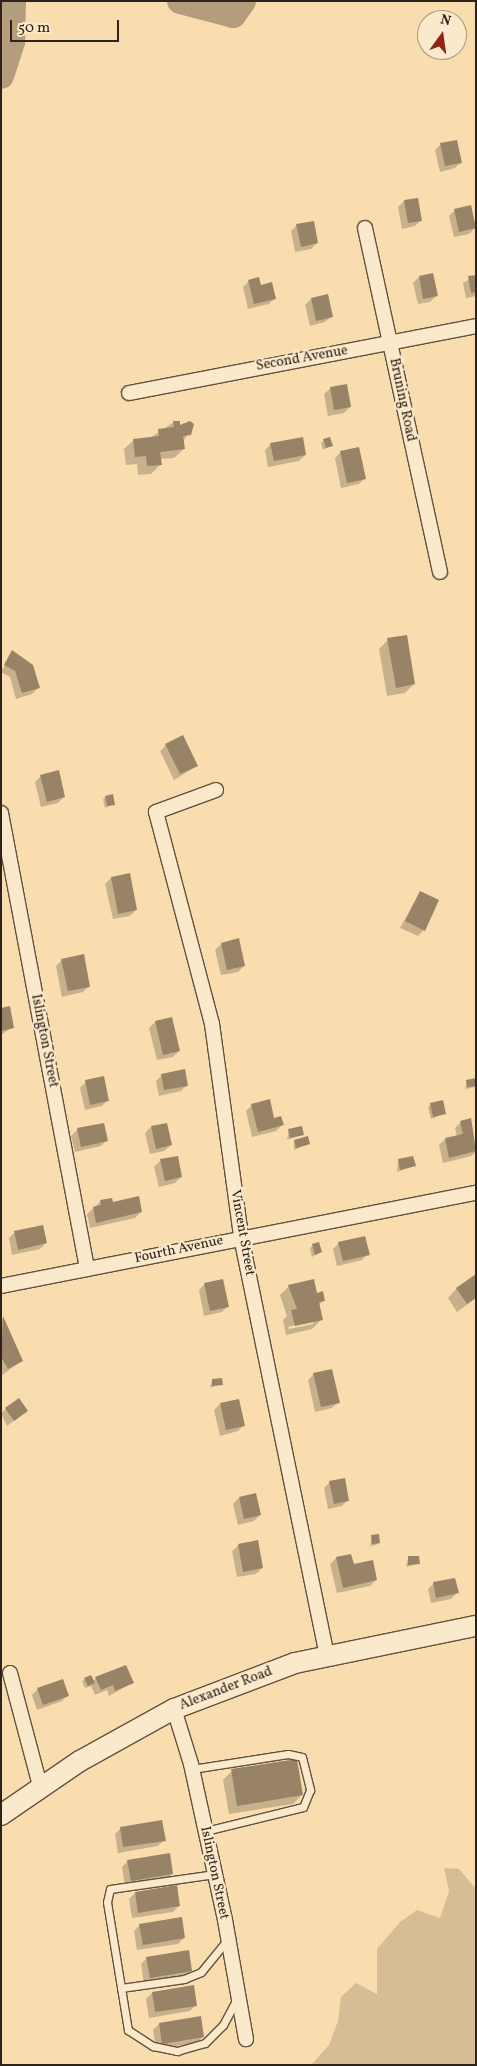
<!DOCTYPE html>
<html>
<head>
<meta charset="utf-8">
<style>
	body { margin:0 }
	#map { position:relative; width:477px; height:2066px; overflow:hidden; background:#f9ddaf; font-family:Vollkorn,serif }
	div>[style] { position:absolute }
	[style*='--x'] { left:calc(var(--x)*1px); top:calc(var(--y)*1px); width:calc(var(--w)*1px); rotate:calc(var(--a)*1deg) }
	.green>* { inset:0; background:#d7bd96 }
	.shadow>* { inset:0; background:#0003 }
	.river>* { height:26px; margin:-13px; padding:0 13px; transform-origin:13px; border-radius:13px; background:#b49d7c }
	.building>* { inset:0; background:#988367 }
	.roads { filter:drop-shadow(1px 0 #62513f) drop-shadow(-1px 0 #62513f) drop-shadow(0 1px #62513f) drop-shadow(0 -1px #62513f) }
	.lane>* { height:7px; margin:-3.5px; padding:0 3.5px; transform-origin:3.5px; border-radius:3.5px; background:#fbe9cb }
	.street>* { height:14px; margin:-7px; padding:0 7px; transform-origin:7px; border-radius:7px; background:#fbe9cb }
	.secondary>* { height:20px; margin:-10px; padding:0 10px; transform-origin:10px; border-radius:10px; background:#fbe9cb }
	span { translate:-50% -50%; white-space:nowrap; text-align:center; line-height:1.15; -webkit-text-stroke:4.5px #fbe9cb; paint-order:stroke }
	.street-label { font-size:14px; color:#2f221a }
	.frame { position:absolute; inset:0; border:2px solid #2f221a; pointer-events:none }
	.north { position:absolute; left:417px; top:10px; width:50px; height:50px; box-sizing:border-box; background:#fbe9cb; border:1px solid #a99984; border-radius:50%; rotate:14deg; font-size:14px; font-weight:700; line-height:20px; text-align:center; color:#2f221a }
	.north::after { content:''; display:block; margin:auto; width:18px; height:22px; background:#8f2418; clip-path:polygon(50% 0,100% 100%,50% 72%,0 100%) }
	.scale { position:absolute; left:10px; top:20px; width:109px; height:22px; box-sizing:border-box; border:2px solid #2f221a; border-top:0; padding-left:6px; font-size:15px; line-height:18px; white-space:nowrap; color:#2f221a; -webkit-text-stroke:4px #fbe9cb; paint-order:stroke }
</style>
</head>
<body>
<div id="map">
	<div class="green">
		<div style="clip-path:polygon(444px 1868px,459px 1869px,476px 1889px,476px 2065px,311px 2065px,329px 2045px,338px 2021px,341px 1997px,356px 1983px,377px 1994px,377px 1949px,400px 1922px,417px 1910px,440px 1918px,449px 1891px)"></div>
	</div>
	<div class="shadow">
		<div style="clip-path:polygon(441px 144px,461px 162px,455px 168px,440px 172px,435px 150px)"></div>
		<div style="clip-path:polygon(417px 199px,421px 220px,415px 226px,402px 229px,398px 207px,404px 201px)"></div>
		<div style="clip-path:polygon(455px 210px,475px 228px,469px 234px,454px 237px,449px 216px)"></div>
		<div style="clip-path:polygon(297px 225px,317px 243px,311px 249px,295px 252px,291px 231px)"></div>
		<div style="clip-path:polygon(476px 276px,476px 296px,466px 298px,463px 283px)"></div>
		<div style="clip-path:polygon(419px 277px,436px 296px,430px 302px,418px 304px,413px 283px)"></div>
		<div style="clip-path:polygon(249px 281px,260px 286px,275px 298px,269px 304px,248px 309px,243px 287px)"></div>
		<div style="clip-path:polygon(311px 299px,332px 316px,325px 322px,310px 326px,305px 305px)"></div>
		<div style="clip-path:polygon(331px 388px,350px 407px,344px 413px,328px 416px,324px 394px)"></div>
		<div style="clip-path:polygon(174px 422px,179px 427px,184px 423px,193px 425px,183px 442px,184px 449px,174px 458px,160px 459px,161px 464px,151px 474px,138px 475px,137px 464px,126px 465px,124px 449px,134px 440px,150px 438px)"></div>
		<div style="clip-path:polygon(324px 440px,331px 445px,323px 450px,321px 443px)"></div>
		<div style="clip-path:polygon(271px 444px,305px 455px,299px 461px,268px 467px,265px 450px)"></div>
		<div style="clip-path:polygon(341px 452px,365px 478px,359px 484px,341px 488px,335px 458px)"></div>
		<div style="clip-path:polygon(388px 640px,414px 684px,405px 693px,387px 696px,379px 649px)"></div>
		<div style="clip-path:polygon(12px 652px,38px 688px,32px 694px,16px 699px,10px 677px,1px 672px)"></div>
		<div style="clip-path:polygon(166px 745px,197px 766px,174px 780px,160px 751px)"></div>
		<div style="clip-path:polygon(41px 776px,64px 797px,58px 803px,41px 807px,35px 782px)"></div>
		<div style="clip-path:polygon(106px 797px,114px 804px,105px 808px,103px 799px)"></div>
		<div style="clip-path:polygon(111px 878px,136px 910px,130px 916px,113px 919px,105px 884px)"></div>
		<div style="clip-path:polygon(420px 892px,424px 930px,418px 936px,400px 928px)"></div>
		<div style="clip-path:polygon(221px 944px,244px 966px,238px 972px,221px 975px,215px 950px)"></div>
		<div style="clip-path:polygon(62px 960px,89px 986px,83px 992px,62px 997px,56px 966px)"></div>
		<div style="clip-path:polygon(1px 1010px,13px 1027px,1px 1035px)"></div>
		<div style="clip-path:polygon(155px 1022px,179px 1051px,173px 1057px,157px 1060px,149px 1028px)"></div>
		<div style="clip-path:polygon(162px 1075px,187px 1085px,181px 1091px,159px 1096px,156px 1081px)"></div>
		<div style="clip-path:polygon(476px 1080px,476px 1087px,465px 1089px,467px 1081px)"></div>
		<div style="clip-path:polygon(86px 1082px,108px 1100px,102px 1106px,85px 1110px,80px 1088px)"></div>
		<div style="clip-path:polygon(431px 1104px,444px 1114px,431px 1119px,428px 1107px)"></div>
		<div style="clip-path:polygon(252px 1105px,282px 1125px,276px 1131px,252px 1137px,246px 1111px)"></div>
		<div style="clip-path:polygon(471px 1120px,476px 1152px,471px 1156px,443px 1163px,439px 1145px,445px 1139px,457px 1137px,455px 1128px,461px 1122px)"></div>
		<div style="clip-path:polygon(151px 1127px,171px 1145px,164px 1151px,150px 1154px,145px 1133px)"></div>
		<div style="clip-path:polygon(77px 1130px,107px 1140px,101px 1146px,75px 1152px,71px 1136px)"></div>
		<div style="clip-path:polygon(289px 1130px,303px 1134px,287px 1140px)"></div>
		<div style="clip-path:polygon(294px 1141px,309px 1144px,294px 1150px)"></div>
		<div style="clip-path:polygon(177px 1157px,181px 1177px,175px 1183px,159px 1187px,154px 1167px,160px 1161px)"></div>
		<div style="clip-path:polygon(398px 1160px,414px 1166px,397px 1172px)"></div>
		<div style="clip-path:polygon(101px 1201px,112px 1204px,141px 1212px,135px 1218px,90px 1228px,87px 1214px)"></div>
		<div style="clip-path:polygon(15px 1232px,46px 1243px,40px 1249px,12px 1255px,9px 1238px)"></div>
		<div style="clip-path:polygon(339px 1243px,368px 1254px,362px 1260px,337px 1266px,333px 1249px)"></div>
		<div style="clip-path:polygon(312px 1246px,321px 1252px,312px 1257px,310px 1248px)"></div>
		<div style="clip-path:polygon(205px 1284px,228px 1306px,222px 1312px,204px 1316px,199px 1290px)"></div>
		<div style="clip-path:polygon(evenodd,289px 1286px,316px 1294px,324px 1300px,318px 1306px,321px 1320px,312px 1329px,286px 1335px,283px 1320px,287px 1316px,280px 1295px,289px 1286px,313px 1321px,313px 1324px,289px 1329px,288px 1327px,313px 1321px)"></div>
		<div style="clip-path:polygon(457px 1288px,476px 1298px,457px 1312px,448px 1298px)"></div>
		<div style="clip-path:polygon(2px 1318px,21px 1361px,1px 1376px,1px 1318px)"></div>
		<div style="clip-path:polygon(314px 1374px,338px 1402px,332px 1408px,315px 1412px,308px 1380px)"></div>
		<div style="clip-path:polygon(212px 1380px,221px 1384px,210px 1388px)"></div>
		<div style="clip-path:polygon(18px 1400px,20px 1416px,7px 1426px,1px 1413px)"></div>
		<div style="clip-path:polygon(220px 1404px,244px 1425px,238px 1431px,220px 1436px,214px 1410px)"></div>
		<div style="clip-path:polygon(330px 1482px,348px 1500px,342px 1506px,328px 1509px,324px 1488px)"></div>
		<div style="clip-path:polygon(239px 1498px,260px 1515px,254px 1521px,238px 1525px,233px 1504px)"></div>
		<div style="clip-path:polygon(372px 1536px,379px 1543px,376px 1545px,370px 1546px)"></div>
		<div style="clip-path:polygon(239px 1545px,262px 1568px,256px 1574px,237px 1577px,232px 1551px)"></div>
		<div style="clip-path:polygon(336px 1558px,376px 1580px,370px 1586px,337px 1593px,330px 1564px)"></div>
		<div style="clip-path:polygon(408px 1558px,418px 1564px,406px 1567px)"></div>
		<div style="clip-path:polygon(434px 1583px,457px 1593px,451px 1599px,431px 1603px,428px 1589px)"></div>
		<div style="clip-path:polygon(96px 1678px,132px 1683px,109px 1696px,107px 1690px,95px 1695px,91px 1686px,85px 1688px,82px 1681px,85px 1679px,93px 1682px)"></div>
		<div style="clip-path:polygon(38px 1689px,68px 1695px,62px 1701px,37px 1710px,32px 1695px)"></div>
		<div style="clip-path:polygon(232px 1771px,302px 1795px,293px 1804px,229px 1814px,223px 1780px)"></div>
		<div style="clip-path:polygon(121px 1828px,164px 1840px,158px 1846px,118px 1853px,115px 1834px)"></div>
		<div style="clip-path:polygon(128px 1861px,172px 1874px,166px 1880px,125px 1886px,122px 1867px)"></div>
		<div style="clip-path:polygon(135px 1893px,179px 1906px,173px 1912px,132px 1918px,129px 1899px)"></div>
		<div style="clip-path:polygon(140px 1925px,184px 1938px,178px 1944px,137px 1950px,134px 1931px)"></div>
		<div style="clip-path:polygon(147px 1958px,191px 1971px,185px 1977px,144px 1983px,141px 1964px)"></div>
		<div style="clip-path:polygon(152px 1993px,196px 2005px,190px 2011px,149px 2018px,146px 1999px)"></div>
		<div style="clip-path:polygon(200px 2018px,203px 2037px,197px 2043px,156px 2049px,153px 2030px,159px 2024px)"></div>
	</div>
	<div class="river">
		<div style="--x:180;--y:1;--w:55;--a:14.8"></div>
		<div style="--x:233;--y:15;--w:17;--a:-54"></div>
		<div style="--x:1;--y:76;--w:36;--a:-72"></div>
		<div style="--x:12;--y:42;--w:41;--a:-88.6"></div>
	</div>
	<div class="building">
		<div style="clip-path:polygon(457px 140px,462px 163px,445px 166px,440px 143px)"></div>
		<div style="clip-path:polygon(418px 198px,422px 221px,408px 223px,404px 200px)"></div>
		<div style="clip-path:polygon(471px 205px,476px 228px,459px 232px,454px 209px)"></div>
		<div style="clip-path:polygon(314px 221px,318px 243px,301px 247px,296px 224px)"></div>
		<div style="clip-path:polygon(433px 273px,438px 296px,423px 299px,419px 276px)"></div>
		<div style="clip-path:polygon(476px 275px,476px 292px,471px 293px,468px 276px)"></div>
		<div style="clip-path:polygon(259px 277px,261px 285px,272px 282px,276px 299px,254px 304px,248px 280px)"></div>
		<div style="clip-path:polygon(328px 294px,333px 317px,316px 321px,311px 298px)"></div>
		<div style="clip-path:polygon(347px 384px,351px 407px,334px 410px,330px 387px)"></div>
		<div style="clip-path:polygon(173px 421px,180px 421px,180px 425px,190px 421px,194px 424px,191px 435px,183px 436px,185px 449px,160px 452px,162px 465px,147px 466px,146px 456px,135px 457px,133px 439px,159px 436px,158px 429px,174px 427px)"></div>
		<div style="clip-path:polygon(303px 437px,306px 455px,274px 461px,270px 443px)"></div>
		<div style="clip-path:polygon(330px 437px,333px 446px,326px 448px,323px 439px)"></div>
		<div style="clip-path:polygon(359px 447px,366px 479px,347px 483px,340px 451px)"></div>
		<div style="clip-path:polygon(407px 635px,415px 684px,396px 688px,387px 638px)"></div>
		<div style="clip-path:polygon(12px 650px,33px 665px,40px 688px,22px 693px,15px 671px,4px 665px)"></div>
		<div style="clip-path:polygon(183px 735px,198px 766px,180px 774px,165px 744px)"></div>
		<div style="clip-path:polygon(59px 770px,65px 797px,47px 802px,40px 775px)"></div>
		<div style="clip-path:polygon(113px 794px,115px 805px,107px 806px,105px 796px)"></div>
		<div style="clip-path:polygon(130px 873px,137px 910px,118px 914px,111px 877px)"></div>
		<div style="clip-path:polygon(420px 891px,439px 900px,425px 931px,405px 921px)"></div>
		<div style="clip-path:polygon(239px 938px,245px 966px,227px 970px,221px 943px)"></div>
		<div style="clip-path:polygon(84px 954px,90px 987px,68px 991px,61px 959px)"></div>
		<div style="clip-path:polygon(10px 1006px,14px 1028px,1px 1031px,1px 1008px)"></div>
		<div style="clip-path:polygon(172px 1017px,180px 1051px,163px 1055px,155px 1021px)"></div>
		<div style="clip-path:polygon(185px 1069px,188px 1086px,164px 1090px,161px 1074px)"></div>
		<div style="clip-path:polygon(104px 1076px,109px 1101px,90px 1105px,85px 1080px)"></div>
		<div style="clip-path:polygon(476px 1078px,476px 1086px,467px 1087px,466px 1080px)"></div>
		<div style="clip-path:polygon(270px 1099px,274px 1118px,281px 1116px,284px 1125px,258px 1132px,251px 1104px)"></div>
		<div style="clip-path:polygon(443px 1100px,446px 1114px,433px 1117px,430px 1103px)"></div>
		<div style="clip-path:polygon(471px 1118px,476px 1151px,449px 1158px,445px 1138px,463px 1134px,460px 1121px)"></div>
		<div style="clip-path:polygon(104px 1123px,108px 1141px,81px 1147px,77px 1128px)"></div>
		<div style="clip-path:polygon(167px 1123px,172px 1145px,156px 1149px,151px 1126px)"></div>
		<div style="clip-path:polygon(302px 1126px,304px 1135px,290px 1138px,288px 1129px)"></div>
		<div style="clip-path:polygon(308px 1136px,310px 1144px,296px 1148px,294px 1140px)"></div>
		<div style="clip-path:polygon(178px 1156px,182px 1177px,165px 1181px,160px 1159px)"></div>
		<div style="clip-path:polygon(413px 1156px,416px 1166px,400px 1170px,398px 1159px)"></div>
		<div style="clip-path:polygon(139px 1196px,142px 1212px,96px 1223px,93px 1207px,101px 1205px,100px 1200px,112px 1198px,113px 1202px)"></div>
		<div style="clip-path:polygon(43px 1225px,47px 1243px,18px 1250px,14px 1231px)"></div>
		<div style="clip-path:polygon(365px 1236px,370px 1255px,343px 1261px,338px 1242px)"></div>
		<div style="clip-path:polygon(319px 1242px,322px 1252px,315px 1255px,312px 1244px)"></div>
		<div style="clip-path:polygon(476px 1274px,476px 1298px,467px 1304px,456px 1288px)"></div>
		<div style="clip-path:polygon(223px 1279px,229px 1307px,210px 1311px,204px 1283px)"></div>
		<div style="clip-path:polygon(314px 1279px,317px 1293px,323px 1291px,325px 1301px,319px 1302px,323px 1320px,295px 1326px,291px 1310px,297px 1309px,288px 1285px)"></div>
		<div style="clip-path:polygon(3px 1316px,23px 1361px,8px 1369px,1px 1357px)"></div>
		<div style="clip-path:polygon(332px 1369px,340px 1403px,321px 1407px,313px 1373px)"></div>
		<div style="clip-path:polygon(222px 1378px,223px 1385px,212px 1386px,212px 1379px)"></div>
		<div style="clip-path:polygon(19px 1398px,28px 1411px,14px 1421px,5px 1408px)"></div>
		<div style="clip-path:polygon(239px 1399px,245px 1426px,226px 1430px,220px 1403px)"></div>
		<div style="clip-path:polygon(345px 1478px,349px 1501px,334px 1504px,329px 1481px)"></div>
		<div style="clip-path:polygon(256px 1493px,261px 1515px,244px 1519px,239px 1497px)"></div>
		<div style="clip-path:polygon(379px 1534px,380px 1543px,372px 1544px,371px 1535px)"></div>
		<div style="clip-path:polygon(258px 1540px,263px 1568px,243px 1572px,238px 1544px)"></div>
		<div style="clip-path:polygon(351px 1554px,354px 1564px,373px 1560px,377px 1580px,343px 1588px,336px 1557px)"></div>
		<div style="clip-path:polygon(408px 1556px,419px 1556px,420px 1564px,408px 1565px)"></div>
		<div style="clip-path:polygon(455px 1578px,459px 1593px,436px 1598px,433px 1582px)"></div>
		<div style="clip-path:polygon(126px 1665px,134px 1683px,115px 1691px,113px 1685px,101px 1690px,95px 1677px)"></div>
		<div style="clip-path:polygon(91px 1675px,95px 1683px,88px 1686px,84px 1678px)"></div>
		<div style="clip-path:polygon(63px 1679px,69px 1696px,43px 1705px,37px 1688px)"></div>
		<div style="clip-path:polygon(297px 1759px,303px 1795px,237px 1806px,231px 1769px)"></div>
		<div style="clip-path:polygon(162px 1820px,166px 1841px,123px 1847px,120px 1827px)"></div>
		<div style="clip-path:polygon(170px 1853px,173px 1874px,131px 1881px,127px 1860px)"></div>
		<div style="clip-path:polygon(177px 1885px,180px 1906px,138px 1913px,135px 1892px)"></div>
		<div style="clip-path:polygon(182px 1917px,185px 1938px,143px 1945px,139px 1924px)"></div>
		<div style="clip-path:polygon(189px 1950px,192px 1971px,150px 1978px,146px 1957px)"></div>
		<div style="clip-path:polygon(194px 1985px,197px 2006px,155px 2012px,152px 1992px)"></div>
		<div style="clip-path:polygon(201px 2016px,204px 2037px,162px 2044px,159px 2023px)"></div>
	</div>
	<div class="roads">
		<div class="lane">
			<div style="--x:192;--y:1769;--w:97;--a:-8.9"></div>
			<div style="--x:288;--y:1754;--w:14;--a:12"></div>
			<div style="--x:302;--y:1757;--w:34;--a:76"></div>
			<div style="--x:310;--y:1790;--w:18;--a:112"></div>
			<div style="--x:303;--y:1807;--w:101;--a:166.2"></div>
			<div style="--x:215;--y:1874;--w:106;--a:171.9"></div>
			<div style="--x:110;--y:1889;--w:13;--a:103"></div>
			<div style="--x:107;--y:1902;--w:130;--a:80.7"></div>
			<div style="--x:128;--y:2030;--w:30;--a:33"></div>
			<div style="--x:153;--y:2046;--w:25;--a:12"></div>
			<div style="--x:177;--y:2051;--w:29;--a:-16"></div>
			<div style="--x:205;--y:2043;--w:25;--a:-45"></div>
			<div style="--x:223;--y:2025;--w:30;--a:-62"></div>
			<div style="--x:121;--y:1988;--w:64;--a:-8.1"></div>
			<div style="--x:184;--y:1979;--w:18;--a:-22"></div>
			<div style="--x:201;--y:1972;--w:43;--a:-50.7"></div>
		</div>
		<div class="street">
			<div style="--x:365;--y:228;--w:352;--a:77.7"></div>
			<div style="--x:129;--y:393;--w:353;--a:-10.9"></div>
			<div style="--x:216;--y:790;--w:64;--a:159.9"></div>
			<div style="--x:156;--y:812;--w:219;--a:75.2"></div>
			<div style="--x:212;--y:1024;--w:215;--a:82.2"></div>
			<div style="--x:241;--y:1237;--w:427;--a:78.4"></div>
			<div style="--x:1;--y:813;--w:464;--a:79.3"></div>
			<div style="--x:1;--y:1286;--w:484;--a:-11.1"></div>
			<div style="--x:10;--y:1673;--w:117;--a:75.1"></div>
			<div style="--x:174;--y:1709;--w:58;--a:72.8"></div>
			<div style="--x:191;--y:1764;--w:160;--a:77.7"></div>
			<div style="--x:225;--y:1920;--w:121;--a:80"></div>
		</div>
		<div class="secondary">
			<div style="--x:1;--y:1815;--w:96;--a:-34.4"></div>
			<div style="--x:80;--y:1761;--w:107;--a:-29"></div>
			<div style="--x:174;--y:1709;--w:129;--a:-20.8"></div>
			<div style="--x:295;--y:1663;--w:185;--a:-11.6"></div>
		</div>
	</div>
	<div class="street-label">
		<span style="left:302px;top:359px;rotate:-10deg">Second Avenue</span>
		<span style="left:402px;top:400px;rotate:78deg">Bruning Road</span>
		<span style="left:44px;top:1041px;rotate:79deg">Islington Street</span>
		<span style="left:242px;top:1233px;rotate:80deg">Vincent Street</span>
		<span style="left:179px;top:1250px;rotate:-12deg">Fourth Avenue</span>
		<span style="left:226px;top:1689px;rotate:-21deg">Alexander Road</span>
		<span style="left:214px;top:1873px;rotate:78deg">Islington Street</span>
	</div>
	<div class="frame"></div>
	<div class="north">N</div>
	<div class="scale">50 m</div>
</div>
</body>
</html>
